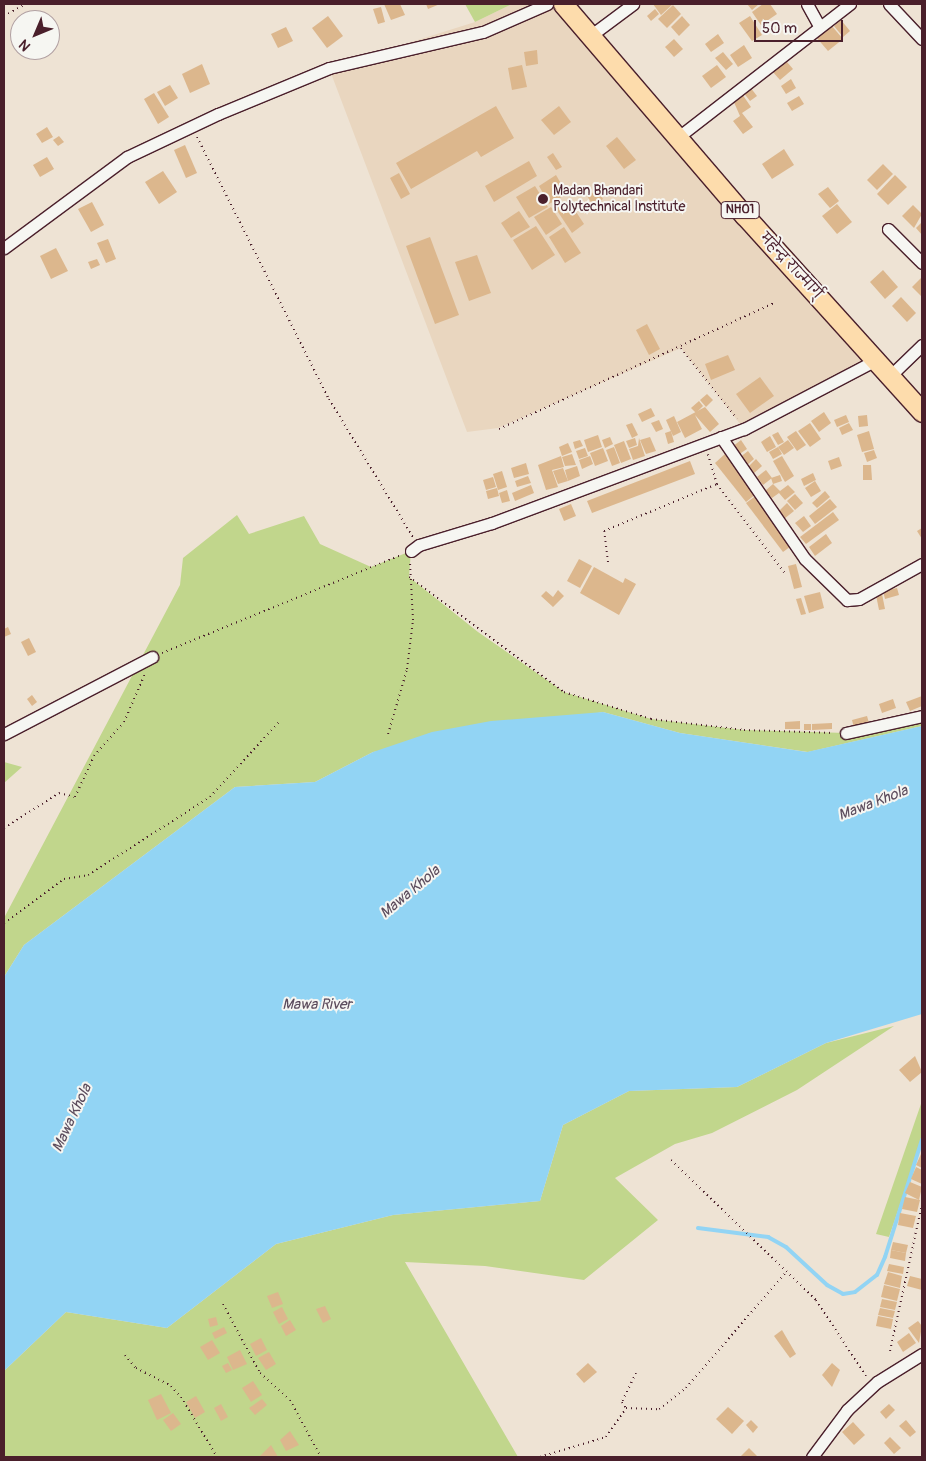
<!DOCTYPE html>
<html>
<head>
<meta charset="utf-8">
<style>
	body { margin:0 }
	#map { position:relative; width:926px; height:1461px; overflow:hidden; background:#eee3d4; font-family:Pangolin,"Playpen Sans Deva",sans-serif }
	div>[style] { position:absolute }
	[style*='--x'] { left:calc(var(--x)*1px); top:calc(var(--y)*1px); width:calc(var(--w)*1px); rotate:calc(var(--a)*1deg) }
	.built>* { inset:0; background:#e9d6bf }
	.green>* { inset:0; background:#c1d68c }
	.water>* { inset:0; background:#92d4f4 }
	.stream>* { height:4px; margin:-2px; padding:0 2px; transform-origin:2px; border-radius:2px; background:#92d4f4 }
	.building>* { inset:0; background:#dcb78d }
	.path>* { height:2px; margin-top:-1px; transform-origin:0; background:repeating-linear-gradient(90deg,#4a1f2b 0 1px,transparent 0 5px) }
	.roads { filter:drop-shadow(1px 0 #4a1f2b) drop-shadow(-1px 0 #4a1f2b) drop-shadow(0 1px #4a1f2b) drop-shadow(0 -1px #4a1f2b) }
	.minor>* { height:11px; margin:-5.5px; padding:0 5.5px; transform-origin:5.5px; border-radius:5.5px; background:#f6f6f2 }
	.trunk>* { height:19px; margin:-9.5px; padding:0 9.5px; transform-origin:9.5px; border-radius:9.5px; background:#fddcac }
	.dots>* { width:14px; height:14px; translate:-50% -50%; box-sizing:border-box; border:2px solid #f6f6f2; border-radius:50% }
	span { translate:-50% -50%; white-space:nowrap; text-align:center; line-height:1.15; -webkit-text-stroke:4px #f6f6f2; paint-order:stroke }
	.shield-label span { padding:1px 4px; background:#f6f6f2; border:1px solid; border-radius:4px; -webkit-text-stroke-width:0 }
	.shield-label { font-size:12px; color:#4a1f2b; font-weight:700 }
	.poi-label { font-size:14px; color:#4a1f2b }
	.left { translate:0 -50%; text-align:left }
	.street-label { font-size:14px; color:#4a1f2b }
	.water-label { font-size:15px; color:#5c4c5d; font-style:italic }
	.frame { position:absolute; inset:0; border:5px solid #4a1f2b; pointer-events:none }
	.north { position:absolute; left:10px; top:10px; width:50px; height:50px; box-sizing:border-box; background:#f6f6f2; border:1px solid #b1a0a2; border-radius:50%; rotate:225deg; font-size:14px; font-weight:700; line-height:20px; text-align:center; color:#4a1f2b }
	.north::after { content:''; display:block; margin:auto; width:18px; height:22px; background:#4a1f2b; clip-path:polygon(50% 0,100% 100%,50% 72%,0 100%) }
	.scale { position:absolute; left:754px; top:20px; width:89px; height:22px; box-sizing:border-box; border:2px solid #4a1f2b; border-top:0; padding-left:6px; font-size:15px; line-height:18px; white-space:nowrap; color:#4a1f2b; -webkit-text-stroke:4px #f6f6f2; paint-order:stroke }
</style>
</head>
<body>
<div id="map">
	<div class="built">
		<div style="clip-path:polygon(512px 4px,568px 4px,879px 361px,744px 429px,681px 348px,498px 428px,467px 432px,329px 68px,475px 22px)"></div>
	</div>
	<div class="green">
		<div style="clip-path:polygon(465px 4px,512px 4px,475px 22px)"></div>
		<div style="clip-path:polygon(237px 515px,249px 534px,304px 516px,320px 544px,371px 567px,411px 551px,409px 577px,478px 632px,564px 692px,651px 719px,744px 730px,846px 733px,922px 716px,922px 726px,808px 752px,680px 733px,603px 712px,373px 752px,315px 782px,235px 787px,24px 945px,4px 977px,4px 918px,180px 585px,183px 558px)"></div>
		<div style="clip-path:polygon(4px 762px,22px 767px,4px 783px)"></div>
		<div style="clip-path:polygon(894px 1026px,797px 1090px,712px 1133px,675px 1144px,615px 1178px,658px 1220px,584px 1280px,485px 1266px,405px 1262px,518px 1457px,4px 1457px,4px 1371px,66px 1312px,167px 1328px,276px 1244px,393px 1215px,540px 1201px,563px 1125px,629px 1091px,737px 1087px,826px 1043px)"></div>
		<div style="clip-path:polygon(922px 1101px,922px 1140px,889px 1237px,876px 1234px)"></div>
	</div>
	<div class="water">
		<div style="clip-path:polygon(603px 712px,680px 733px,807px 752px,922px 726px,922px 1014px,826px 1043px,737px 1087px,629px 1091px,563px 1125px,540px 1201px,393px 1215px,276px 1244px,167px 1328px,66px 1312px,4px 1371px,4px 977px,24px 945px,235px 787px,315px 782px,373px 752px,432px 732px,491px 721px)"></div>
	</div>
	<div class="stream">
		<div style="--x:698;--y:1228;--w:71;--a:7.3"></div>
		<div style="--x:768;--y:1237;--w:21;--a:29"></div>
		<div style="--x:786;--y:1247;--w:56;--a:42.8"></div>
		<div style="--x:827;--y:1285;--w:18;--a:29"></div>
		<div style="--x:843;--y:1294;--w:12;--a:-9"></div>
		<div style="--x:855;--y:1292;--w:28;--a:-38"></div>
		<div style="--x:877;--y:1275;--w:20;--a:-66"></div>
		<div style="--x:885;--y:1257;--w:123;--a:-72.5"></div>
	</div>
	<div class="building">
		<div style="clip-path:polygon(384px 4px,400px 4px,405px 15px,391px 20px)"></div>
		<div style="clip-path:polygon(426px 4px,440px 4px,428px 9px)"></div>
		<div style="clip-path:polygon(653px 4px,673px 4px,661px 15px)"></div>
		<div style="clip-path:polygon(747px 4px,759px 4px,752px 10px)"></div>
		<div style="clip-path:polygon(763px 4px,770px 4px,777px 14px,761px 25px,752px 12px)"></div>
		<div style="clip-path:polygon(673px 5px,681px 14px,667px 28px,658px 19px)"></div>
		<div style="clip-path:polygon(381px 7px,385px 22px,378px 24px,373px 9px)"></div>
		<div style="clip-path:polygon(655px 9px,659px 14px,651px 21px,647px 16px)"></div>
		<div style="clip-path:polygon(328px 16px,343px 36px,327px 48px,312px 28px)"></div>
		<div style="clip-path:polygon(682px 16px,690px 25px,679px 36px,671px 27px)"></div>
		<div style="clip-path:polygon(750px 16px,762px 35px,752px 41px,739px 23px)"></div>
		<div style="clip-path:polygon(841px 20px,850px 31px,843px 37px,834px 26px)"></div>
		<div style="clip-path:polygon(831px 25px,843px 39px,828px 51px,816px 37px)"></div>
		<div style="clip-path:polygon(286px 27px,293px 41px,278px 48px,271px 34px)"></div>
		<div style="clip-path:polygon(718px 34px,724px 43px,711px 52px,705px 44px)"></div>
		<div style="clip-path:polygon(674px 39px,683px 49px,674px 57px,665px 47px)"></div>
		<div style="clip-path:polygon(744px 45px,752px 58px,738px 67px,730px 55px)"></div>
		<div style="clip-path:polygon(537px 50px,538px 64px,526px 66px,524px 52px)"></div>
		<div style="clip-path:polygon(723px 52px,733px 64px,726px 70px,715px 58px)"></div>
		<div style="clip-path:polygon(781px 55px,793px 69px,780px 80px,772px 71px)"></div>
		<div style="clip-path:polygon(202px 64px,210px 84px,190px 93px,182px 74px)"></div>
		<div style="clip-path:polygon(522px 65px,527px 87px,512px 90px,508px 68px)"></div>
		<div style="clip-path:polygon(717px 65px,726px 77px,711px 88px,702px 76px)"></div>
		<div style="clip-path:polygon(791px 79px,796px 88px,786px 94px,781px 86px)"></div>
		<div style="clip-path:polygon(170px 85px,178px 98px,165px 106px,157px 92px)"></div>
		<div style="clip-path:polygon(750px 87px,757px 96px,750px 101px,743px 92px)"></div>
		<div style="clip-path:polygon(154px 93px,169px 117px,158px 124px,144px 99px)"></div>
		<div style="clip-path:polygon(742px 94px,751px 107px,742px 113px,753px 127px,743px 134px,733px 121px,740px 116px,733px 100px)"></div>
		<div style="clip-path:polygon(799px 96px,804px 104px,792px 111px,787px 103px)"></div>
		<div style="clip-path:polygon(496px 106px,514px 138px,481px 157px,477px 151px,411px 189px,396px 163px)"></div>
		<div style="clip-path:polygon(559px 106px,571px 122px,554px 135px,541px 120px)"></div>
		<div style="clip-path:polygon(47px 127px,53px 137px,42px 143px,36px 134px)"></div>
		<div style="clip-path:polygon(59px 136px,64px 142px,58px 146px,53px 140px)"></div>
		<div style="clip-path:polygon(617px 137px,636px 160px,624px 169px,606px 146px)"></div>
		<div style="clip-path:polygon(185px 145px,197px 173px,186px 178px,174px 150px)"></div>
		<div style="clip-path:polygon(784px 149px,794px 165px,772px 179px,762px 164px)"></div>
		<div style="clip-path:polygon(553px 153px,562px 167px,556px 170px,547px 157px)"></div>
		<div style="clip-path:polygon(47px 157px,54px 169px,40px 177px,33px 165px)"></div>
		<div style="clip-path:polygon(529px 161px,537px 176px,494px 202px,485px 186px)"></div>
		<div style="clip-path:polygon(883px 164px,893px 174px,877px 190px,867px 180px)"></div>
		<div style="clip-path:polygon(163px 171px,177px 192px,159px 204px,145px 182px)"></div>
		<div style="clip-path:polygon(399px 173px,410px 194px,401px 199px,390px 178px)"></div>
		<div style="clip-path:polygon(556px 175px,567px 194px,549px 204px,539px 186px)"></div>
		<div style="clip-path:polygon(895px 175px,907px 187px,888px 205px,877px 194px)"></div>
		<div style="clip-path:polygon(535px 186px,548px 207px,529px 218px,516px 197px)"></div>
		<div style="clip-path:polygon(828px 187px,839px 201px,830px 208px,818px 194px)"></div>
		<div style="clip-path:polygon(597px 190px,603px 199px,593px 205px,587px 196px)"></div>
		<div style="clip-path:polygon(569px 201px,584px 224px,572px 233px,556px 209px)"></div>
		<div style="clip-path:polygon(92px 202px,104px 225px,91px 232px,78px 209px)"></div>
		<div style="clip-path:polygon(837px 204px,852px 222px,837px 234px,822px 216px)"></div>
		<div style="clip-path:polygon(913px 205px,922px 214px,914px 228px,902px 216px)"></div>
		<div style="clip-path:polygon(551px 207px,562px 224px,546px 235px,534px 217px)"></div>
		<div style="clip-path:polygon(519px 211px,530px 227px,511px 238px,501px 223px)"></div>
		<div style="clip-path:polygon(922px 222px,922px 235px,916px 228px)"></div>
		<div style="clip-path:polygon(536px 226px,555px 255px,532px 270px,513px 240px)"></div>
		<div style="clip-path:polygon(564px 227px,581px 253px,565px 263px,549px 237px)"></div>
		<div style="clip-path:polygon(430px 237px,459px 315px,435px 324px,406px 246px)"></div>
		<div style="clip-path:polygon(108px 239px,116px 259px,106px 263px,97px 243px)"></div>
		<div style="clip-path:polygon(56px 248px,68px 271px,51px 279px,40px 256px)"></div>
		<div style="clip-path:polygon(477px 255px,491px 293px,469px 301px,455px 262px)"></div>
		<div style="clip-path:polygon(97px 259px,100px 265px,91px 269px,88px 262px)"></div>
		<div style="clip-path:polygon(883px 270px,898px 287px,885px 299px,870px 282px)"></div>
		<div style="clip-path:polygon(922px 277px,922px 297px,912px 287px)"></div>
		<div style="clip-path:polygon(901px 297px,916px 313px,907px 322px,892px 306px)"></div>
		<div style="clip-path:polygon(647px 324px,660px 349px,649px 355px,636px 330px)"></div>
		<div style="clip-path:polygon(728px 355px,735px 370px,711px 380px,705px 364px)"></div>
		<div style="clip-path:polygon(760px 377px,774px 396px,750px 413px,736px 394px)"></div>
		<div style="clip-path:polygon(707px 394px,713px 400px,706px 407px,700px 400px)"></div>
		<div style="clip-path:polygon(699px 401px,703px 406px,696px 413px,691px 408px)"></div>
		<div style="clip-path:polygon(705px 407px,719px 424px,710px 432px,695px 415px,702px 429px,685px 438px,677px 422px)"></div>
		<div style="clip-path:polygon(651px 408px,655px 416px,642px 422px,638px 414px)"></div>
		<div style="clip-path:polygon(824px 412px,831px 423px,819px 432px,811px 421px)"></div>
		<div style="clip-path:polygon(846px 415px,849px 422px,837px 427px,834px 420px)"></div>
		<div style="clip-path:polygon(867px 415px,868px 426px,859px 427px,858px 416px)"></div>
		<div style="clip-path:polygon(674px 416px,681px 432px,673px 436px,666px 420px)"></div>
		<div style="clip-path:polygon(659px 420px,663px 429px,656px 432px,651px 423px)"></div>
		<div style="clip-path:polygon(632px 423px,638px 435px,632px 438px,626px 425px)"></div>
		<div style="clip-path:polygon(810px 423px,821px 439px,810px 447px,798px 431px)"></div>
		<div style="clip-path:polygon(849px 423px,853px 430px,842px 435px,839px 428px)"></div>
		<div style="clip-path:polygon(671px 431px,674px 442px,668px 444px,665px 433px)"></div>
		<div style="clip-path:polygon(796px 431px,806px 445px,797px 451px,787px 437px)"></div>
		<div style="clip-path:polygon(869px 431px,874px 449px,862px 452px,857px 435px)"></div>
		<div style="clip-path:polygon(778px 432px,784px 442px,778px 445px,772px 435px)"></div>
		<div style="clip-path:polygon(598px 435px,602px 447px,588px 452px,584px 440px)"></div>
		<div style="clip-path:polygon(770px 436px,776px 447px,767px 452px,761px 442px)"></div>
		<div style="clip-path:polygon(610px 437px,613px 444px,605px 448px,602px 440px)"></div>
		<div style="clip-path:polygon(650px 437px,656px 451px,646px 454px,640px 440px)"></div>
		<div style="clip-path:polygon(635px 438px,637px 445px,629px 448px,626px 441px)"></div>
		<div style="clip-path:polygon(639px 438px,645px 456px,633px 460px,629px 449px,638px 446px)"></div>
		<div style="clip-path:polygon(580px 440px,583px 446px,575px 449px,573px 442px)"></div>
		<div style="clip-path:polygon(741px 440px,747px 449px,738px 455px,732px 447px)"></div>
		<div style="clip-path:polygon(788px 440px,794px 448px,784px 455px,778px 447px)"></div>
		<div style="clip-path:polygon(624px 441px,631px 459px,621px 463px,614px 445px)"></div>
		<div style="clip-path:polygon(568px 443px,572px 452px,562px 456px,559px 447px)"></div>
		<div style="clip-path:polygon(614px 447px,620px 463px,612px 466px,606px 450px)"></div>
		<div style="clip-path:polygon(778px 447px,782px 454px,773px 459px,769px 452px)"></div>
		<div style="clip-path:polygon(585px 448px,588px 456px,579px 459px,576px 451px)"></div>
		<div style="clip-path:polygon(603px 448px,608px 461px,595px 466px,590px 453px)"></div>
		<div style="clip-path:polygon(874px 450px,877px 458px,867px 462px,864px 453px)"></div>
		<div style="clip-path:polygon(748px 451px,754px 459px,746px 466px,739px 458px)"></div>
		<div style="clip-path:polygon(572px 454px,576px 465px,565px 466px,562px 457px)"></div>
		<div style="clip-path:polygon(725px 454px,756px 494px,746px 502px,715px 463px)"></div>
		<div style="clip-path:polygon(561px 456px,564px 467px,552px 470px,558px 487px,546px 490px,538px 465px)"></div>
		<div style="clip-path:polygon(590px 456px,593px 464px,582px 469px,579px 460px)"></div>
		<div style="clip-path:polygon(782px 456px,794px 476px,785px 482px,773px 461px)"></div>
		<div style="clip-path:polygon(839px 457px,842px 466px,831px 470px,828px 461px)"></div>
		<div style="clip-path:polygon(756px 459px,762px 466px,753px 474px,747px 468px)"></div>
		<div style="clip-path:polygon(690px 461px,695px 474px,592px 513px,587px 501px)"></div>
		<div style="clip-path:polygon(526px 463px,529px 474px,514px 478px,511px 468px)"></div>
		<div style="clip-path:polygon(863px 465px,871px 465px,872px 480px,863px 480px)"></div>
		<div style="clip-path:polygon(577px 466px,580px 476px,568px 481px,565px 470px)"></div>
		<div style="clip-path:polygon(563px 468px,568px 481px,558px 484px,553px 471px)"></div>
		<div style="clip-path:polygon(766px 470px,772px 478px,763px 485px,757px 477px)"></div>
		<div style="clip-path:polygon(502px 471px,507px 487px,498px 490px,493px 474px)"></div>
		<div style="clip-path:polygon(813px 473px,816px 480px,804px 486px,801px 479px)"></div>
		<div style="clip-path:polygon(780px 475px,782px 481px,773px 484px,780px 491px,788px 485px,795px 492px,785px 500px,779px 493px,772px 498px,765px 491px,773px 484px,771px 478px)"></div>
		<div style="clip-path:polygon(528px 476px,531px 483px,517px 487px,515px 481px)"></div>
		<div style="clip-path:polygon(493px 477px,496px 487px,486px 490px,483px 480px)"></div>
		<div style="clip-path:polygon(815px 481px,821px 491px,811px 497px,805px 488px)"></div>
		<div style="clip-path:polygon(531px 485px,534px 493px,515px 501px,512px 493px)"></div>
		<div style="clip-path:polygon(497px 488px,499px 496px,488px 499px,486px 491px)"></div>
		<div style="clip-path:polygon(507px 490px,510px 501px,502px 503px,499px 493px)"></div>
		<div style="clip-path:polygon(825px 491px,830px 497px,817px 508px,812px 503px)"></div>
		<div style="clip-path:polygon(795px 494px,803px 503px,795px 510px,787px 501px)"></div>
		<div style="clip-path:polygon(757px 495px,794px 544px,783px 552px,746px 503px)"></div>
		<div style="clip-path:polygon(830px 499px,837px 507px,815px 524px,809px 516px)"></div>
		<div style="clip-path:polygon(787px 503px,794px 511px,784px 519px,778px 512px)"></div>
		<div style="clip-path:polygon(571px 504px,576px 516px,564px 521px,559px 509px)"></div>
		<div style="clip-path:polygon(833px 512px,839px 520px,806px 544px,800px 537px)"></div>
		<div style="clip-path:polygon(804px 516px,811px 526px,803px 532px,795px 523px)"></div>
		<div style="clip-path:polygon(922px 528px,922px 539px,917px 531px)"></div>
		<div style="clip-path:polygon(826px 534px,832px 543px,815px 556px,809px 547px)"></div>
		<div style="clip-path:polygon(579px 559px,592px 566px,580px 588px,567px 581px)"></div>
		<div style="clip-path:polygon(796px 564px,802px 587px,794px 589px,788px 566px)"></div>
		<div style="clip-path:polygon(594px 567px,623px 583px,625px 578px,636px 584px,619px 615px,580px 593px)"></div>
		<div style="clip-path:polygon(897px 588px,899px 595px,885px 599px,883px 591px)"></div>
		<div style="clip-path:polygon(558px 590px,564px 596px,553px 607px,541px 596px,546px 591px,553px 597px)"></div>
		<div style="clip-path:polygon(820px 592px,824px 608px,809px 613px,804px 596px)"></div>
		<div style="clip-path:polygon(882px 594px,885px 609px,879px 610px,876px 595px)"></div>
		<div style="clip-path:polygon(801px 598px,806px 614px,801px 615px,796px 599px)"></div>
		<div style="clip-path:polygon(8px 627px,11px 634px,4px 637px,4px 629px)"></div>
		<div style="clip-path:polygon(29px 638px,36px 652px,28px 656px,21px 642px)"></div>
		<div style="clip-path:polygon(32px 695px,37px 702px,32px 706px,27px 699px)"></div>
		<div style="clip-path:polygon(922px 696px,922px 706px,910px 711px,906px 702px)"></div>
		<div style="clip-path:polygon(893px 699px,896px 708px,882px 713px,879px 704px)"></div>
		<div style="clip-path:polygon(867px 716px,869px 723px,854px 728px,852px 720px)"></div>
		<div style="clip-path:polygon(800px 721px,800px 729px,785px 729px,785px 722px)"></div>
		<div style="clip-path:polygon(832px 723px,832px 729px,812px 730px,812px 724px)"></div>
		<div style="clip-path:polygon(804px 724px,811px 724px,811px 730px,804px 730px)"></div>
		<div style="clip-path:polygon(915px 1056px,922px 1072px,910px 1082px,899px 1070px)"></div>
		<div style="clip-path:polygon(921px 1154px,922px 1154px,922px 1168px,916px 1165px)"></div>
		<div style="clip-path:polygon(916px 1167px,922px 1170px,922px 1184px,911px 1179px)"></div>
		<div style="clip-path:polygon(910px 1182px,922px 1187px,919px 1200px,905px 1193px)"></div>
		<div style="clip-path:polygon(905px 1197px,920px 1200px,917px 1212px,902px 1209px)"></div>
		<div style="clip-path:polygon(900px 1213px,916px 1216px,913px 1228px,898px 1225px)"></div>
		<div style="clip-path:polygon(893px 1242px,908px 1245px,906px 1253px,891px 1250px)"></div>
		<div style="clip-path:polygon(891px 1250px,906px 1253px,905px 1261px,890px 1258px)"></div>
		<div style="clip-path:polygon(889px 1264px,904px 1267px,903px 1274px,887px 1271px)"></div>
		<div style="clip-path:polygon(888px 1272px,902px 1276px,900px 1288px,884px 1284px)"></div>
		<div style="clip-path:polygon(910px 1276px,922px 1279px,922px 1290px,907px 1286px)"></div>
		<div style="clip-path:polygon(884px 1285px,900px 1289px,897px 1301px,881px 1297px)"></div>
		<div style="clip-path:polygon(278px 1292px,283px 1304px,272px 1308px,267px 1296px)"></div>
		<div style="clip-path:polygon(882px 1299px,897px 1302px,895px 1310px,880px 1307px)"></div>
		<div style="clip-path:polygon(325px 1306px,331px 1319px,323px 1323px,316px 1309px)"></div>
		<div style="clip-path:polygon(282px 1307px,288px 1319px,279px 1324px,273px 1312px)"></div>
		<div style="clip-path:polygon(880px 1308px,895px 1311px,893px 1318px,878px 1315px)"></div>
		<div style="clip-path:polygon(878px 1316px,893px 1319px,891px 1329px,876px 1326px)"></div>
		<div style="clip-path:polygon(216px 1317px,218px 1325px,210px 1327px,208px 1319px)"></div>
		<div style="clip-path:polygon(290px 1320px,296px 1330px,286px 1336px,281px 1326px)"></div>
		<div style="clip-path:polygon(918px 1321px,922px 1326px,919px 1343px,908px 1328px)"></div>
		<div style="clip-path:polygon(224px 1327px,227px 1333px,215px 1339px,212px 1333px)"></div>
		<div style="clip-path:polygon(782px 1330px,796px 1354px,790px 1358px,774px 1336px)"></div>
		<div style="clip-path:polygon(909px 1333px,916px 1343px,903px 1352px,897px 1342px)"></div>
		<div style="clip-path:polygon(261px 1338px,267px 1350px,256px 1356px,250px 1344px)"></div>
		<div style="clip-path:polygon(212px 1340px,220px 1353px,208px 1360px,200px 1347px)"></div>
		<div style="clip-path:polygon(240px 1350px,247px 1364px,233px 1370px,227px 1357px)"></div>
		<div style="clip-path:polygon(269px 1352px,276px 1364px,266px 1370px,258px 1358px)"></div>
		<div style="clip-path:polygon(228px 1363px,232px 1370px,226px 1373px,222px 1366px)"></div>
		<div style="clip-path:polygon(588px 1363px,597px 1372px,584px 1383px,576px 1374px)"></div>
		<div style="clip-path:polygon(832px 1363px,840px 1370px,832px 1387px,822px 1375px)"></div>
		<div style="clip-path:polygon(253px 1381px,262px 1395px,251px 1402px,242px 1388px)"></div>
		<div style="clip-path:polygon(161px 1394px,171px 1413px,157px 1420px,148px 1400px)"></div>
		<div style="clip-path:polygon(196px 1396px,205px 1412px,195px 1418px,186px 1402px)"></div>
		<div style="clip-path:polygon(262px 1399px,267px 1405px,255px 1415px,249px 1408px)"></div>
		<div style="clip-path:polygon(221px 1404px,228px 1417px,221px 1421px,214px 1408px)"></div>
		<div style="clip-path:polygon(889px 1404px,895px 1410px,886px 1419px,880px 1412px)"></div>
		<div style="clip-path:polygon(728px 1407px,744px 1421px,732px 1434px,716px 1419px)"></div>
		<div style="clip-path:polygon(173px 1413px,181px 1424px,171px 1431px,163px 1420px)"></div>
		<div style="clip-path:polygon(751px 1420px,758px 1427px,753px 1433px,746px 1425px)"></div>
		<div style="clip-path:polygon(906px 1420px,916px 1432px,910px 1437px,899px 1426px)"></div>
		<div style="clip-path:polygon(853px 1422px,865px 1435px,854px 1445px,842px 1432px)"></div>
		<div style="clip-path:polygon(290px 1431px,299px 1445px,286px 1451px,280px 1440px)"></div>
		<div style="clip-path:polygon(890px 1437px,901px 1448px,894px 1454px,884px 1443px)"></div>
		<div style="clip-path:polygon(271px 1445px,278px 1457px,259px 1457px)"></div>
		<div style="clip-path:polygon(749px 1448px,758px 1457px,740px 1457px)"></div>
	</div>
	<div class="path">
		<div style="--x:4;--y:16;--w:25;--a:-29"></div>
		<div style="--x:197;--y:137;--w:293;--a:63.3"></div>
		<div style="--x:329;--y:399;--w:162;--a:58.7"></div>
		<div style="--x:681;--y:348;--w:90;--a:51.7"></div>
		<div style="--x:499;--y:429;--w:302;--a:-24.6"></div>
		<div style="--x:717;--y:484;--w:111;--a:52.7"></div>
		<div style="--x:608;--y:562;--w:31;--a:-97"></div>
		<div style="--x:604;--y:531;--w:122;--a:-22.6"></div>
		<div style="--x:717;--y:484;--w:31;--a:-107"></div>
		<div style="--x:409;--y:577;--w:193;--a:36.6"></div>
		<div style="--x:564;--y:692;--w:91;--a:17.2"></div>
		<div style="--x:651;--y:719;--w:94;--a:6.7"></div>
		<div style="--x:744;--y:730;--w:90;--a:1.9"></div>
		<div style="--x:162;--y:653;--w:258;--a:-22.3"></div>
		<div style="--x:388;--y:734;--w:68;--a:-73.7"></div>
		<div style="--x:407;--y:669;--w:49;--a:-83"></div>
		<div style="--x:413;--y:620;--w:58;--a:-93"></div>
		<div style="--x:4;--y:828;--w:65;--a:-32.5"></div>
		<div style="--x:59;--y:793;--w:16;--a:14"></div>
		<div style="--x:75;--y:797;--w:45;--a:-65.1"></div>
		<div style="--x:94;--y:756;--w:45;--a:-48.6"></div>
		<div style="--x:124;--y:722;--w:52;--a:-66.4"></div>
		<div style="--x:4;--y:923;--w:74;--a:-36.3"></div>
		<div style="--x:64;--y:879;--w:24;--a:-9"></div>
		<div style="--x:88;--y:875;--w:145;--a:-32.6"></div>
		<div style="--x:210;--y:797;--w:102;--a:-47.4"></div>
		<div style="--x:671;--y:1160;--w:202;--a:44"></div>
		<div style="--x:816;--y:1300;--w:91;--a:56.7"></div>
		<div style="--x:223;--y:1304;--w:78;--a:61.8"></div>
		<div style="--x:260;--y:1373;--w:40;--a:42"></div>
		<div style="--x:290;--y:1400;--w:65;--a:61.5"></div>
		<div style="--x:890;--y:1351;--w:150;--a:-77.7"></div>
		<div style="--x:125;--y:1355;--w:17;--a:50"></div>
		<div style="--x:136;--y:1368;--w:39;--a:27"></div>
		<div style="--x:171;--y:1386;--w:15;--a:48"></div>
		<div style="--x:181;--y:1397;--w:70;--a:59"></div>
		<div style="--x:636;--y:1373;--w:32;--a:116"></div>
		<div style="--x:622;--y:1402;--w:7;--a:56"></div>
		<div style="--x:626;--y:1408;--w:33;--a:2"></div>
		<div style="--x:659;--y:1409;--w:34;--a:-38"></div>
		<div style="--x:686;--y:1388;--w:155;--a:-49.2"></div>
		<div style="--x:540;--y:1457;--w:69;--a:-16.9"></div>
		<div style="--x:606;--y:1437;--w:35;--a:-55"></div>
	</div>
	<div class="roads">
		<div class="minor">
			<div style="--x:807;--y:4;--w:26;--a:61"></div>
			<div style="--x:889;--y:4;--w:48;--a:46.7"></div>
			<div style="--x:590;--y:36;--w:54;--a:-36.7"></div>
			<div style="--x:677;--y:138;--w:219;--a:-37.8"></div>
			<div style="--x:888;--y:229;--w:48;--a:45"></div>
			<div style="--x:4;--y:248;--w:153;--a:-36.5"></div>
			<div style="--x:127;--y:157;--w:101;--a:-25.3"></div>
			<div style="--x:218;--y:114;--w:120;--a:-22.5"></div>
			<div style="--x:329;--y:68;--w:158;--a:-13.2"></div>
			<div style="--x:483;--y:32;--w:70;--a:-23.6"></div>
			<div style="--x:890;--y:376;--w:45;--a:-44.1"></div>
			<div style="--x:721;--y:437;--w:148;--a:55.5"></div>
			<div style="--x:805;--y:559;--w:59;--a:44.3"></div>
			<div style="--x:847;--y:600;--w:12;--a:-5"></div>
			<div style="--x:859;--y:599;--w:72;--a:-29.1"></div>
			<div style="--x:411;--y:551;--w:10;--a:-37"></div>
			<div style="--x:419;--y:545;--w:76;--a:-16.8"></div>
			<div style="--x:492;--y:523;--w:269;--a:-20.5"></div>
			<div style="--x:744;--y:429;--w:149;--a:-27.6"></div>
			<div style="--x:846;--y:733;--w:78;--a:-12.6"></div>
			<div style="--x:4;--y:734;--w:167;--a:-27.5"></div>
			<div style="--x:812;--y:1457;--w:59;--a:-53.3"></div>
			<div style="--x:847;--y:1410;--w:41;--a:-43"></div>
			<div style="--x:877;--y:1382;--w:53;--a:-31.9"></div>
		</div>
		<div class="trunk">
			<div style="--x:563;--y:4;--w:279;--a:49.4"></div>
			<div style="--x:745;--y:216;--w:264;--a:47.9"></div>
		</div>
	</div>
	<div class="dots">
		<div style="left:543px;top:199px;background:#4a1f2b"></div>
	</div>
	<div class="shield-label">
		<span style="left:740px;top:210px">NH01</span>
	</div>
	<div class="poi-label">
		<span class="left" style="left:553px;top:199px">Madan Bhandari<br>Polytechnical Institute</span>
	</div>
	<div class="street-label">
		<span style="left:791px;top:266px;rotate:47deg">महेन्द्र राज्मार्ग्</span>
	</div>
	<div class="water-label">
		<span style="left:873px;top:803px;rotate:-21deg">Mawa Khola</span>
		<span style="left:410px;top:892px;rotate:-40deg">Mawa Khola</span>
		<span style="left:317px;top:1005px">Mawa River</span>
		<span style="left:72px;top:1118px;rotate:-65deg">Mawa Khola</span>
	</div>
	<div class="frame"></div>
	<div class="north">N</div>
	<div class="scale">50 m</div>
</div>
</body>
</html>
